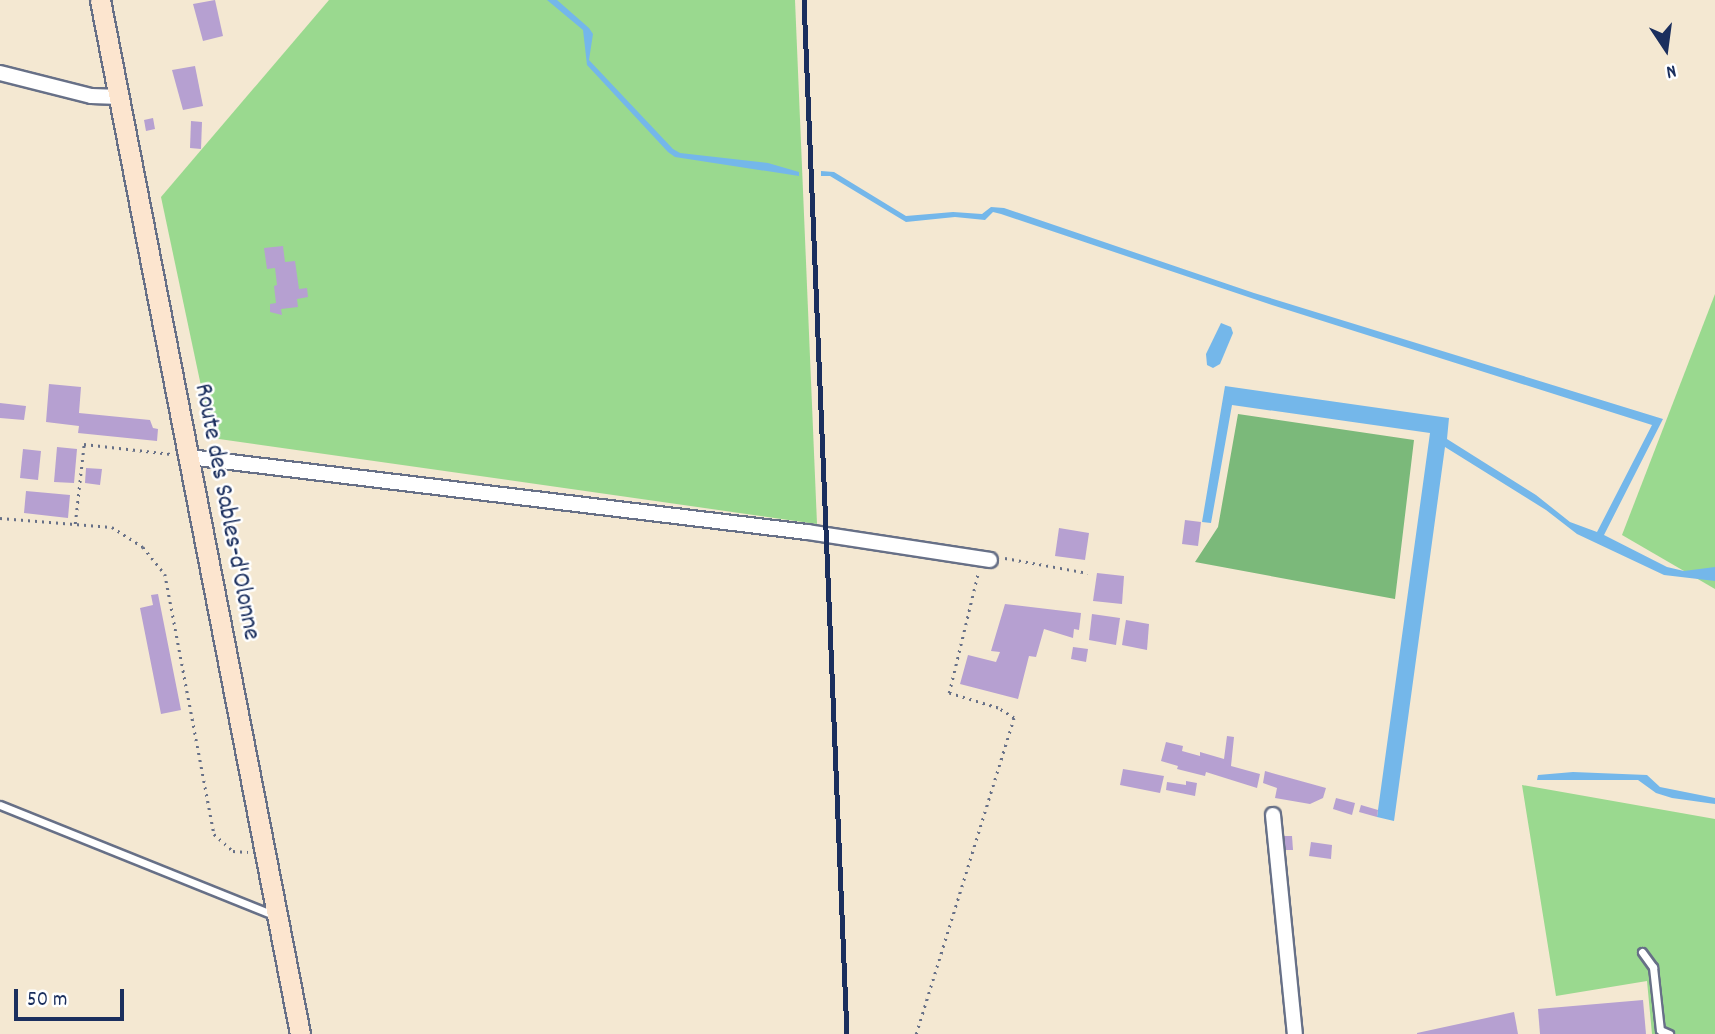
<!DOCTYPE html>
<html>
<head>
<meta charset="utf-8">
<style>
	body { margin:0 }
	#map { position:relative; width:1715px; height:1034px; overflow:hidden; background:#f4e8d2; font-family:Dekko,sans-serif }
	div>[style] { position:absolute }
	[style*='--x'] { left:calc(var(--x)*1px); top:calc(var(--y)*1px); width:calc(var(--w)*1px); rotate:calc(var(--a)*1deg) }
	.green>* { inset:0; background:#9ad98f }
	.forest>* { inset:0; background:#7bb97a }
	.water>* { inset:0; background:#74b7ea }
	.building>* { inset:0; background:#b6a0d1 }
	.path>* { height:2.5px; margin-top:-1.25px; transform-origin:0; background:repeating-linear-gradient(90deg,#677087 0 2px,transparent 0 7px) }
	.roads { filter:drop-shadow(2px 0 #677087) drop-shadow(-2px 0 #677087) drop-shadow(0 2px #677087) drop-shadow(0 -2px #677087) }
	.service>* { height:7px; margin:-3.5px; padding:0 3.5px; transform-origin:3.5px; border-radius:3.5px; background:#fff }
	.minor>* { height:14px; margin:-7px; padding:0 7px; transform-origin:7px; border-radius:7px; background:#fff }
	.secondary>* { height:19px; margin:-9.5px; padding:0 9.5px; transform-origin:9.5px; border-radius:9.5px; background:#fce5cf }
	.rail>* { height:4.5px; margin:-2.25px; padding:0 2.25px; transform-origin:2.25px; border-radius:2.25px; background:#1b2f5e }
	span { translate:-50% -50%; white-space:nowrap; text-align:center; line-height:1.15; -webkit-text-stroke:5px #fff; paint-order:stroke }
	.street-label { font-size:26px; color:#1b2f5e }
	.north { position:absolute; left:1631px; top:14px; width:70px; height:70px; -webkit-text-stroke:5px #fff; paint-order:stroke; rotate:167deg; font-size:19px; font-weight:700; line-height:28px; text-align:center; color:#1b2f5e }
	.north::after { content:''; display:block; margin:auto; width:24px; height:32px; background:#1b2f5e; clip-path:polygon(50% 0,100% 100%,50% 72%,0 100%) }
	.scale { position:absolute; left:14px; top:989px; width:110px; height:32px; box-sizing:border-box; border:4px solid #1b2f5e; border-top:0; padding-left:9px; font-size:21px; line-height:24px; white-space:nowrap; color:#1b2f5e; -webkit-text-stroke:5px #fff; paint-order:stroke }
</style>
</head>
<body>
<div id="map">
	<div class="green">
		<div style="clip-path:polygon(329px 0,795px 0,817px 524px,212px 438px,161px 197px)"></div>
		<div style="clip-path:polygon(1715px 294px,1715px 589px,1622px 535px)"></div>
		<div style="clip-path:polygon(1522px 785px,1715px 819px,1715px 1034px,1652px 1034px,1647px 981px,1556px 996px)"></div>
	</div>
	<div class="forest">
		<div style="clip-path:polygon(1238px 414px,1414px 440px,1395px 599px,1195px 562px,1218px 527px)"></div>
	</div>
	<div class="water">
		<div style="clip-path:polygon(547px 0,557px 0,589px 28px,593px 34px,589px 60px,673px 149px,680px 153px,768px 163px,799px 172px,799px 176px,675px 157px,668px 152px,587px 65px,583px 30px)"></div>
		<div style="clip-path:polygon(821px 171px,834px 172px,906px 216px,953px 212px,982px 214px,991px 207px,1004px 208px,1254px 293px,1663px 419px,1604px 535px,1667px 567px,1684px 571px,1715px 567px,1715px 581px,1664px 575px,1577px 534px,1546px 510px,1445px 447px,1394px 821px,1377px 817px,1430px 433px,1232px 405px,1211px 523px,1202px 522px,1225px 386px,1449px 418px,1447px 439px,1536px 495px,1570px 522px,1597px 532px,1652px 425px,1272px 305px,1001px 214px,993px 212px,985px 220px,955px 217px,906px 222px,830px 176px,821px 176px)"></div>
		<div style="clip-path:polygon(1221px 323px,1231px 327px,1233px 333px,1220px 364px,1213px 368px,1207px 365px,1206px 354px)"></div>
		<div style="clip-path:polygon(1573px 772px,1647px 775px,1660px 787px,1715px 798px,1715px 804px,1672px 798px,1656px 793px,1638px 780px,1537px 780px,1538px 775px)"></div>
	</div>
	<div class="building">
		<div style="clip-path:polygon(215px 0,223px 36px,203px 41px,193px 4px)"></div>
		<div style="clip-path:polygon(195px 66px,203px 106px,183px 110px,172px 70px)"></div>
		<div style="clip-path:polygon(153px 118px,155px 129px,146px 131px,144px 120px)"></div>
		<div style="clip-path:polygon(191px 121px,202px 122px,201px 149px,190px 148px)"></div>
		<div style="clip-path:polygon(283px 246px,285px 262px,295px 261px,299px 289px,307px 288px,308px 297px,297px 299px,298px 307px,281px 309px,282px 315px,270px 312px,270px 304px,276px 303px,274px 286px,277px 285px,275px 268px,267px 269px,264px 248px)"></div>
		<div style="clip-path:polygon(49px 384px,81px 387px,79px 413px,150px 420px,153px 428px,158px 429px,157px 441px,78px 433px,79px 426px,46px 422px)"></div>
		<div style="clip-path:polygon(0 403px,26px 406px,24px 420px,0 418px)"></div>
		<div style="clip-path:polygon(57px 447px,77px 449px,74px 483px,54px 482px)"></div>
		<div style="clip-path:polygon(23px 449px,41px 451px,38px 480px,20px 478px)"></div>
		<div style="clip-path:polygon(86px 468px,102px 469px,100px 485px,85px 483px)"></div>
		<div style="clip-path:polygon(26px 491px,70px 495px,68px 518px,24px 513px)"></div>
		<div style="clip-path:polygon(1185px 520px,1201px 522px,1198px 546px,1182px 544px)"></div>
		<div style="clip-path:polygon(1059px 528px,1089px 533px,1085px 560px,1055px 556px)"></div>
		<div style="clip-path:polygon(1097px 573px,1124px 576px,1122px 604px,1093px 601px)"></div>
		<div style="clip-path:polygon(158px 594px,181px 710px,161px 714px,140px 608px,153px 605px,151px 595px)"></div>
		<div style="clip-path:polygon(1005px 604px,1081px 613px,1079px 630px,1074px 629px,1073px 638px,1044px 629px,1036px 657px,1029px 656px,1018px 699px,960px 684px,968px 655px,996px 662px,1000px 652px,991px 651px)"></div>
		<div style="clip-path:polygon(1092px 614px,1120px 618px,1116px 645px,1089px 640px)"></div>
		<div style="clip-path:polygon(1126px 620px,1149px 624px,1147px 650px,1122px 645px)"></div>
		<div style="clip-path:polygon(1073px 647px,1088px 649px,1086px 662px,1071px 659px)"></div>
		<div style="clip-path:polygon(1227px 736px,1234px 737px,1231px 766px,1260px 774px,1257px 788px,1206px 772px,1205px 776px,1177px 769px,1178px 766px,1161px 761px,1166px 742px,1183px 746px,1182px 751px,1200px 756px,1200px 752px,1224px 759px)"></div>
		<div style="clip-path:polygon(1123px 769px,1164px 776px,1160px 793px,1120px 785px)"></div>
		<div style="clip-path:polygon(1265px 771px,1326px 788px,1323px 798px,1310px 804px,1275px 798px,1277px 788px,1263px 783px)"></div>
		<div style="clip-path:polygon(1186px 781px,1197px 783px,1195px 796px,1166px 790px,1167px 782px,1186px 785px)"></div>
		<div style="clip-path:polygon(1336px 798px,1355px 803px,1352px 815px,1333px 809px)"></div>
		<div style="clip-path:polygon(1361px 805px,1378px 810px,1377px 817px,1359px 812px)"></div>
		<div style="clip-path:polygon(1280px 836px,1292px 836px,1293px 850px,1281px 850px)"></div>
		<div style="clip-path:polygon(1311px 842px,1332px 845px,1331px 859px,1309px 856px)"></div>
		<div style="clip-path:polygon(1643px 1000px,1646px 1034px,1540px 1034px,1538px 1009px)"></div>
		<div style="clip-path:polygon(1514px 1012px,1518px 1034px,1417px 1034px,1417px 1033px)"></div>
	</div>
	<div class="path">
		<div style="--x:0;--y:518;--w:112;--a:4.6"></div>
		<div style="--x:112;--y:527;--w:37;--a:33"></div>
		<div style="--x:143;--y:547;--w:35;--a:51"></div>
		<div style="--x:165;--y:574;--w:265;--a:79.3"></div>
		<div style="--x:214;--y:834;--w:25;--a:42"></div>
		<div style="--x:233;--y:851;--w:15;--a:4"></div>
		<div style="--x:75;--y:524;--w:81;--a:-83.6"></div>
		<div style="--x:84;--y:444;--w:88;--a:6.6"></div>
		<div style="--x:1005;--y:558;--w:84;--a:10.2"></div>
		<div style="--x:916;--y:1034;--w:331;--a:-72.8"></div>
		<div style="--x:1014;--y:718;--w:19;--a:-148"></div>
		<div style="--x:998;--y:708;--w:51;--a:-163"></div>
		<div style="--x:949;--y:693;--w:123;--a:-76.4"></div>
	</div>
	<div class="roads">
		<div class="service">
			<div style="--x:0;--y:805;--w:294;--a:21.9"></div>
			<div style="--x:1642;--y:952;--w:19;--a:54"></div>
			<div style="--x:1653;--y:967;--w:63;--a:83.7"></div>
			<div style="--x:1660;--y:1030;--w:10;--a:24"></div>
		</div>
		<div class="minor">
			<div style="--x:0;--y:73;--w:94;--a:14.2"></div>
			<div style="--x:91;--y:96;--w:29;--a:2"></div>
			<div style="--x:189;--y:457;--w:623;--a:6.92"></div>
			<div style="--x:807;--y:532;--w:185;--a:8.7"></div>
			<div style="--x:1273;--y:815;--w:220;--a:84.3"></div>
		</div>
		<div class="secondary">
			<div style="--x:100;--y:0;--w:1053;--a:79.05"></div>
		</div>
	</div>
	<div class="rail">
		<div style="--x:804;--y:0;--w:1035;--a:87.62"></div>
	</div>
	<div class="street-label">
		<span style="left:226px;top:512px;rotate:79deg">Route des Sables-d'Olonne</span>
	</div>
	<div class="north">N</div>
	<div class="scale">50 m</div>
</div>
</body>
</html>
